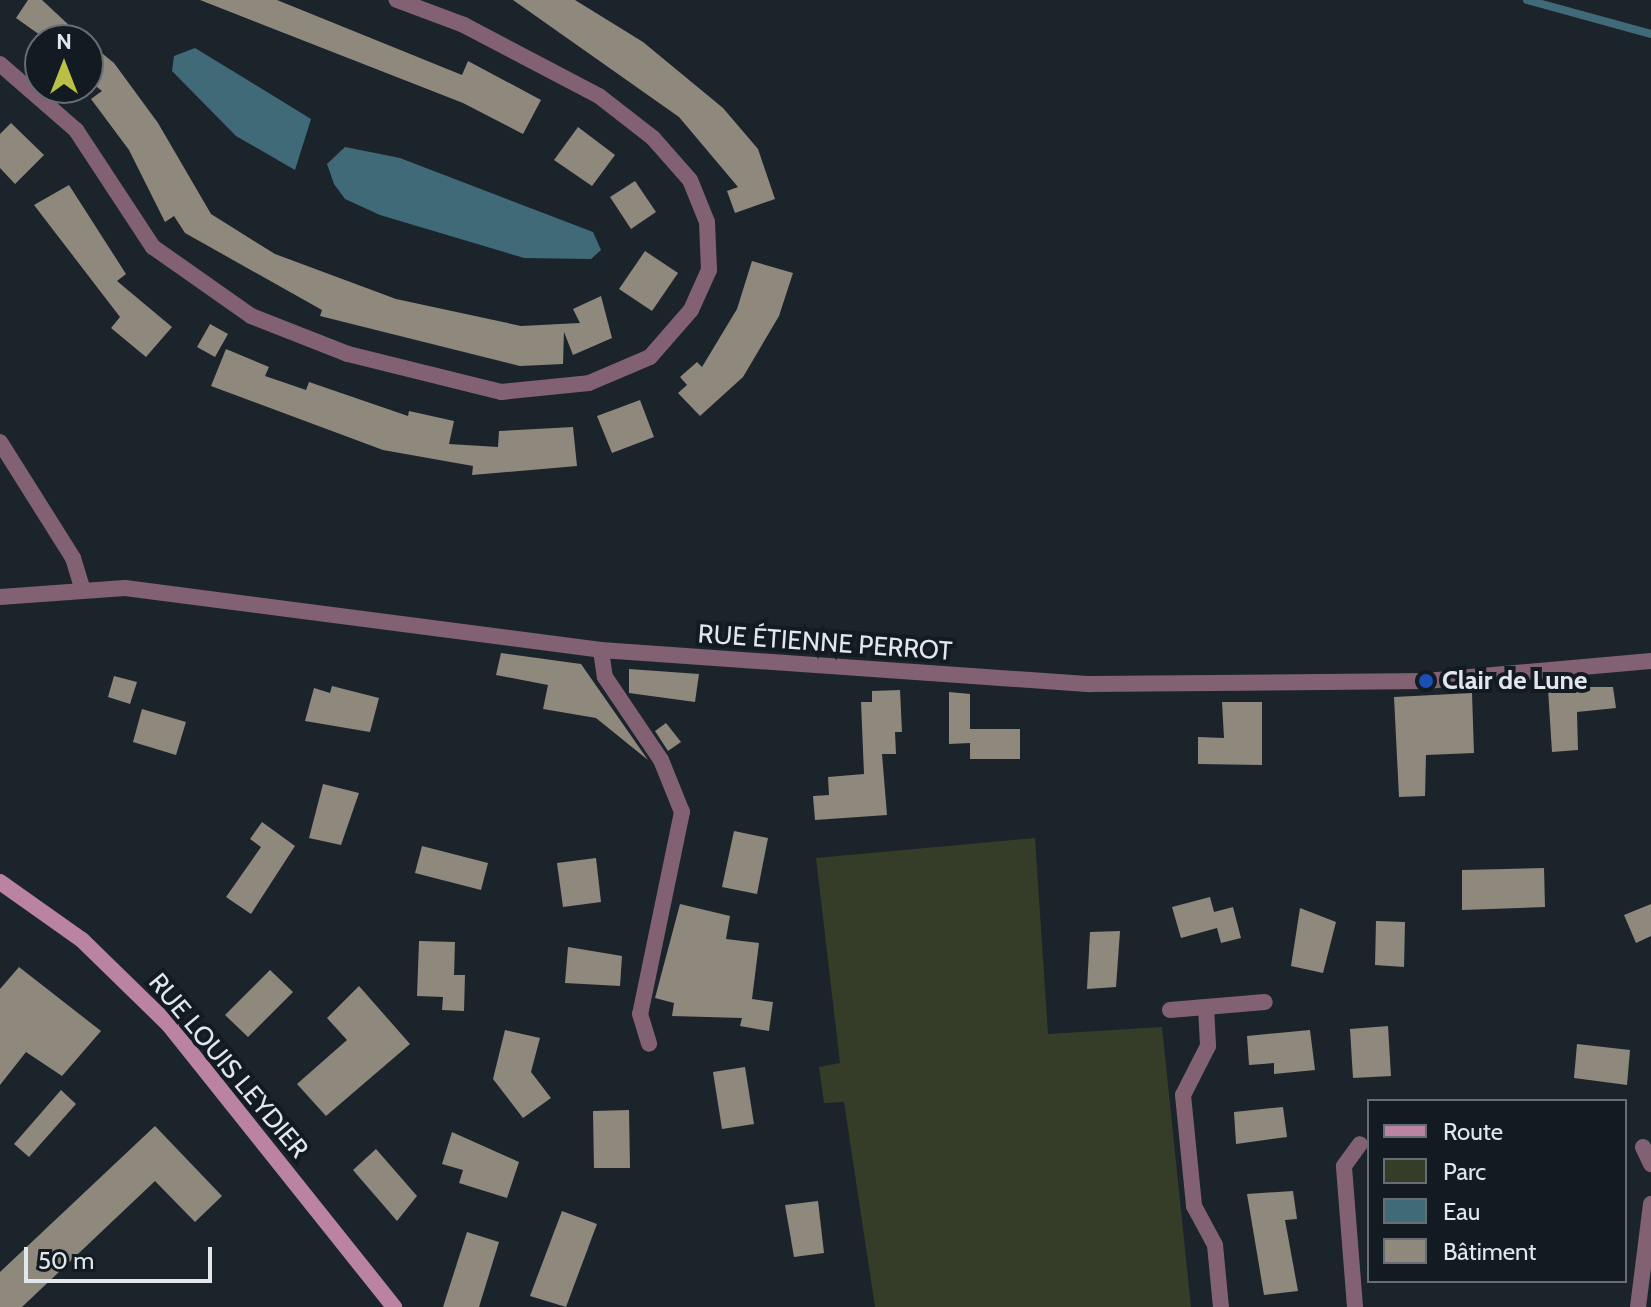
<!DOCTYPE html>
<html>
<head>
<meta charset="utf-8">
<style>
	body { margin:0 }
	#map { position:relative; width:1651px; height:1307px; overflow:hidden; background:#1c242b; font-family:Cabin,sans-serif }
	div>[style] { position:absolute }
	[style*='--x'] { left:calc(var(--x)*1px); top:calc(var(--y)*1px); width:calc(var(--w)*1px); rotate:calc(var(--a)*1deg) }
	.green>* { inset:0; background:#353c27 }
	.water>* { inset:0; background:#406a78 }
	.stream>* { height:8px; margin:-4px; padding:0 4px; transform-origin:4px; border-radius:4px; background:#406a78 }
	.building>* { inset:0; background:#8f887d }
	.street>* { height:16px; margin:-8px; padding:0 8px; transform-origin:8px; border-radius:8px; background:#826173 }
	.secondary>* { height:16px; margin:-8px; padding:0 8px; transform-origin:8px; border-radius:8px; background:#b983a1 }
	.dots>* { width:22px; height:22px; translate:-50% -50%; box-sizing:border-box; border:4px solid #131b22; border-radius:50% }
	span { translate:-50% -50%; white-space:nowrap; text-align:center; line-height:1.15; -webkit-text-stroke:8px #131b22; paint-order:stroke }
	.street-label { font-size:26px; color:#e2e7ec }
	.poi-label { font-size:26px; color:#e2e7ec; font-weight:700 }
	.left { translate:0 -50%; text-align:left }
	.legend { position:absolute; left:1367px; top:1099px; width:260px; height:184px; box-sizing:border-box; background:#131b22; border:2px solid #666d73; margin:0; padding:10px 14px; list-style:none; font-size:24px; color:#e2e7ec }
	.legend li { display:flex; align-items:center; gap:16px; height:40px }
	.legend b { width:40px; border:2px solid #666d73 }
	.north { position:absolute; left:24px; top:24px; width:80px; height:80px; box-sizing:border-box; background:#131b22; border:2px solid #666d73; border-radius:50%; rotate:0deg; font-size:22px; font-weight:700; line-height:32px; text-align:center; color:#e2e7ec }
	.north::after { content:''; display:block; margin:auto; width:28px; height:36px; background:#bac046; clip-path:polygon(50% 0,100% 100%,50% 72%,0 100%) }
	.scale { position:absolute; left:24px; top:1247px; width:188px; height:36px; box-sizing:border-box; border:4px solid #e2e7ec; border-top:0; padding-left:10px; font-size:24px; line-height:28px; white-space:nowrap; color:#e2e7ec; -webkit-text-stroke:6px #131b22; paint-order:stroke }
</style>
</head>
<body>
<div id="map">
	<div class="green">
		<div style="clip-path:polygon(1035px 838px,1048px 1034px,1162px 1027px,1191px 1307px,875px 1307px,844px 1102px,824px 1103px,819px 1067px,840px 1063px,816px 858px)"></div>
	</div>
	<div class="water">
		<div style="clip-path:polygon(195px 48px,311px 119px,295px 170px,236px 136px,172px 71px,174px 56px)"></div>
		<div style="clip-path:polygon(345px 147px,400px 158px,593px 232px,601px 250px,591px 259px,524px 258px,380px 215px,345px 199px,334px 184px,327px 164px)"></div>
	</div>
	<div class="stream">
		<div style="--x:1527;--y:0;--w:129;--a:15.3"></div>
	</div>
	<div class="building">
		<div style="clip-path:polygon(28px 0,42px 0,85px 40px,47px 40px,16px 18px)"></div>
		<div style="clip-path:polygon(200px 0,277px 0,462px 75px,468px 61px,541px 100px,523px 134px,463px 103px)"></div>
		<div style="clip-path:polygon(513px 0,575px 0,643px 42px,723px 108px,758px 149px,775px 199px,735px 213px,727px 191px,738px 187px,679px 117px)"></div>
		<div style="clip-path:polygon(88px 42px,114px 63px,158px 123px,211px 214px,275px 254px,396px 299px,521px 326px,580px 323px,573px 309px,601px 296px,612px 338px,573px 355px,564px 332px,563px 364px,520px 366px,320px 316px,322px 310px,185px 233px,174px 216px,165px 222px,129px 150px,91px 99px,102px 91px,88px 80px)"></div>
		<div style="clip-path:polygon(11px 123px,44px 155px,15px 184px,0 168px,0 134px)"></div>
		<div style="clip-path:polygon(578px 127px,615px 155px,592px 186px,554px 160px)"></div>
		<div style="clip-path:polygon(635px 181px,656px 212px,631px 229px,610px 197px)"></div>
		<div style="clip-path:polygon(69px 185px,126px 274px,117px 281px,172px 327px,146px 357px,111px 328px,120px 317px,34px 205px)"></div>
		<div style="clip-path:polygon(645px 251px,678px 273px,652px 311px,619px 289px)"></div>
		<div style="clip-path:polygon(752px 261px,793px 273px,779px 316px,743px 377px,700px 416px,678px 393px,687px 385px,680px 377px,697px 362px,702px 367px,737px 309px)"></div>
		<div style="clip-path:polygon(210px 324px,228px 334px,215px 357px,197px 347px)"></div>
		<div style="clip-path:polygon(226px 349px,269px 367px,265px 376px,306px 390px,309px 382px,408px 416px,409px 411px,454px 421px,449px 444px,498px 447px,499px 431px,573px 427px,577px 466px,472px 475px,473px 466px,383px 450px,211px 386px)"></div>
		<div style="clip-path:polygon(640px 400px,654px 437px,612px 453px,597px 416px)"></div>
		<div style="clip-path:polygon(501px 653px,581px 664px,648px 760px,596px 718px,543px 709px,548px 685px,496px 675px)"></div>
		<div style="clip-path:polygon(629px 669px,699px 674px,695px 702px,629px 693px)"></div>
		<div style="clip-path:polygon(114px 676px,137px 682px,130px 704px,108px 697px)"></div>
		<div style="clip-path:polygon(332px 686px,379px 698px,370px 732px,305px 721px,314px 688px,330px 693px)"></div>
		<div style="clip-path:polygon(1575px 687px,1613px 687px,1616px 708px,1577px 712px,1578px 750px,1552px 752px,1548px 689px)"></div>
		<div style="clip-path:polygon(900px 690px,902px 732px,895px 732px,896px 754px,882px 754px,887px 815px,815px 820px,813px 796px,829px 795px,828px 777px,864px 774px,861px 702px,872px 702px,872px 691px)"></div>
		<div style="clip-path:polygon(949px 692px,970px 694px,970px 743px,949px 744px)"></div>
		<div style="clip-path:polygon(1472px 693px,1474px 753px,1426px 755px,1425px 796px,1399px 797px,1394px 697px)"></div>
		<div style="clip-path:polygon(1222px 702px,1262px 702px,1262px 765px,1198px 764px,1198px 737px,1224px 738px)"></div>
		<div style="clip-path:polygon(142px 709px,186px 722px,176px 755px,133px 742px)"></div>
		<div style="clip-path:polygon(666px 723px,681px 742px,668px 751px,655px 731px)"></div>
		<div style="clip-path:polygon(970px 729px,1020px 729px,1020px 759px,970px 759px)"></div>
		<div style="clip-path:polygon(323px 784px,359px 793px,341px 845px,309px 838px)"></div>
		<div style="clip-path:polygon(262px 822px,295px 846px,251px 914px,226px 897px,261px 847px,250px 839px)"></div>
		<div style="clip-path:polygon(734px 831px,768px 838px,757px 894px,722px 887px)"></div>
		<div style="clip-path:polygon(422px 846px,488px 863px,481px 890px,415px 873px)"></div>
		<div style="clip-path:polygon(596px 858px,601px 902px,563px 907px,557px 863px)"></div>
		<div style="clip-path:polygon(1544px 868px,1545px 907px,1462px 910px,1462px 870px)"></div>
		<div style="clip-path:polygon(1210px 897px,1214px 912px,1233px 907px,1241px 938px,1221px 943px,1217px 928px,1181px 938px,1172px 907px)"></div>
		<div style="clip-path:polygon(680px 904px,730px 916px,726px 939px,759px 943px,752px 999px,773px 1002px,769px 1031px,740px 1026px,742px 1018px,672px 1016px,674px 1003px,655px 998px)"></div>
		<div style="clip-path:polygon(1651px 904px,1651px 936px,1636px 943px,1624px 915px)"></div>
		<div style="clip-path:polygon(1300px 908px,1336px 922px,1323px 973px,1291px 966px)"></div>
		<div style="clip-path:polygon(1376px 921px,1405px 922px,1404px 967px,1375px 965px)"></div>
		<div style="clip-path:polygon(1120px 931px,1116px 987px,1087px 989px,1090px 932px)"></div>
		<div style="clip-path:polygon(419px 941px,455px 942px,454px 975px,465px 975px,464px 1011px,442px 1010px,443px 997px,417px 996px)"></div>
		<div style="clip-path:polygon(568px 947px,622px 956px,620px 986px,565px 983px)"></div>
		<div style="clip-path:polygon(19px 967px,101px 1031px,62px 1076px,26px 1052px,0 1085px,0 989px)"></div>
		<div style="clip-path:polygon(270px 970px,293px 992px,248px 1037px,225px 1015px)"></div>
		<div style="clip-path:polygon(359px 986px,410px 1044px,326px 1116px,297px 1084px,347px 1040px,327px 1018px)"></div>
		<div style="clip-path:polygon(1388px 1026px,1391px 1076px,1353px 1078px,1350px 1029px)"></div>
		<div style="clip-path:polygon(505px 1030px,540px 1038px,531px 1072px,551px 1098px,523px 1118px,493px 1079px)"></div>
		<div style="clip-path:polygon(1310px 1030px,1315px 1070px,1274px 1074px,1274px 1063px,1249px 1065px,1247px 1036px)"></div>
		<div style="clip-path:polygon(1577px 1044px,1630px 1050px,1627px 1085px,1574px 1078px)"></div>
		<div style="clip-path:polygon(745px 1067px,754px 1124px,722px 1129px,713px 1072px)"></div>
		<div style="clip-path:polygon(61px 1090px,76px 1104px,29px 1157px,14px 1144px)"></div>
		<div style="clip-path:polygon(1283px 1107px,1287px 1137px,1236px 1144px,1234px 1112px)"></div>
		<div style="clip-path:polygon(629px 1110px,630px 1168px,594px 1168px,593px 1111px)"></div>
		<div style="clip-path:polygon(155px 1126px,222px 1196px,195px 1222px,155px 1181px,22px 1307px,0 1307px,0 1272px)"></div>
		<div style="clip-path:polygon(452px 1132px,519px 1162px,507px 1198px,459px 1183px,463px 1170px,442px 1164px)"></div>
		<div style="clip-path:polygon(376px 1149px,417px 1196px,397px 1221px,353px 1170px)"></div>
		<div style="clip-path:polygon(1293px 1191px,1297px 1219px,1285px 1220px,1298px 1291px,1264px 1295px,1247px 1194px)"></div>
		<div style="clip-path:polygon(818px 1201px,824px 1253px,794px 1257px,785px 1205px)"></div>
		<div style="clip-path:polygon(562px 1211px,597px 1224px,566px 1307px,530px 1296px)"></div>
		<div style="clip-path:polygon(467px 1232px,499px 1242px,479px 1307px,443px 1307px)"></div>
	</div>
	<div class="street">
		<div style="--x:0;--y:64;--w:101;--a:41"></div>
		<div style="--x:76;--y:130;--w:140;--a:56.7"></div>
		<div style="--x:153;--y:247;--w:120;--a:35.1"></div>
		<div style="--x:251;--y:316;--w:104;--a:21.4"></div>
		<div style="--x:348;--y:354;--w:158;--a:13.9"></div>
		<div style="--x:501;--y:392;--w:88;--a:-5.8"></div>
		<div style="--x:589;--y:383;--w:66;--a:-23.1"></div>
		<div style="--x:650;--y:357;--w:62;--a:-48.9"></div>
		<div style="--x:691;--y:310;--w:44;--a:-65.8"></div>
		<div style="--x:709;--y:270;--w:48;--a:-92.4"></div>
		<div style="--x:707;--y:222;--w:45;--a:-112"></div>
		<div style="--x:690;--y:180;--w:56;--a:-131.4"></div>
		<div style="--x:653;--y:138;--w:68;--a:-142.1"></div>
		<div style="--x:599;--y:96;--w:153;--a:-152.3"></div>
		<div style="--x:464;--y:25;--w:72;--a:-159.5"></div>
		<div style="--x:0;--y:442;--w:137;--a:57.8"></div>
		<div style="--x:73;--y:558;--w:30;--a:73"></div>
		<div style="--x:0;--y:597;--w:125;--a:-4.1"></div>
		<div style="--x:125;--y:588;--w:480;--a:7.4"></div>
		<div style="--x:601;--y:650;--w:491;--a:4"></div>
		<div style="--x:1091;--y:684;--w:335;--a:-0.5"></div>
		<div style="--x:1426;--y:681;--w:226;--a:-5.1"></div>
		<div style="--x:601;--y:650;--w:27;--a:82"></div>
		<div style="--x:605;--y:677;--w:100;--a:56"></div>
		<div style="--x:661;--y:760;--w:56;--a:68"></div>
		<div style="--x:682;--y:812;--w:206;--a:101.7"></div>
		<div style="--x:640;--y:1014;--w:31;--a:73"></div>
		<div style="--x:1206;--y:1007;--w:39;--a:87"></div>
		<div style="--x:1208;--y:1046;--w:55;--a:117"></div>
		<div style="--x:1183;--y:1095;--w:112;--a:84.3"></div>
		<div style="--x:1194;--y:1206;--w:44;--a:61.7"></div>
		<div style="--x:1215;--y:1245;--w:62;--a:84.5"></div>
		<div style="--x:1170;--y:1010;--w:95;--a:-4.8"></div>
		<div style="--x:1643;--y:1147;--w:19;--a:65"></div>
		<div style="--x:1355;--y:1307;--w:141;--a:-94.5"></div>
		<div style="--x:1344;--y:1166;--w:27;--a:-54"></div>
		<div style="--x:1638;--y:1307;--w:104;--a:-82.8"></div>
	</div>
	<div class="secondary">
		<div style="--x:0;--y:882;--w:100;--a:35.3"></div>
		<div style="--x:82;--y:940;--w:122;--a:44.3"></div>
		<div style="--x:169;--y:1025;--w:361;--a:51.4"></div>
	</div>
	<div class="dots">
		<div style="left:1426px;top:681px;background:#1a4fb4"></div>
	</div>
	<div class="street-label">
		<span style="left:825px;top:643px;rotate:4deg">RUE ÉTIENNE PERROT</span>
		<span style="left:228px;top:1066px;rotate:50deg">RUE LOUIS LEYDIER</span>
	</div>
	<div class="poi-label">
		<span class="left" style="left:1442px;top:681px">Clair de Lune</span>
	</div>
	<ul class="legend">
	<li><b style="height:10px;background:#b983a1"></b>Route</li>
	<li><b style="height:22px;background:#353c27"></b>Parc</li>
	<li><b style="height:22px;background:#406a78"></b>Eau</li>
	<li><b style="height:22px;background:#8f887d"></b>Bâtiment</li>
	</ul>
	<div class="north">N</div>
	<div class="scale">50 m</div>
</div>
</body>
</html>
